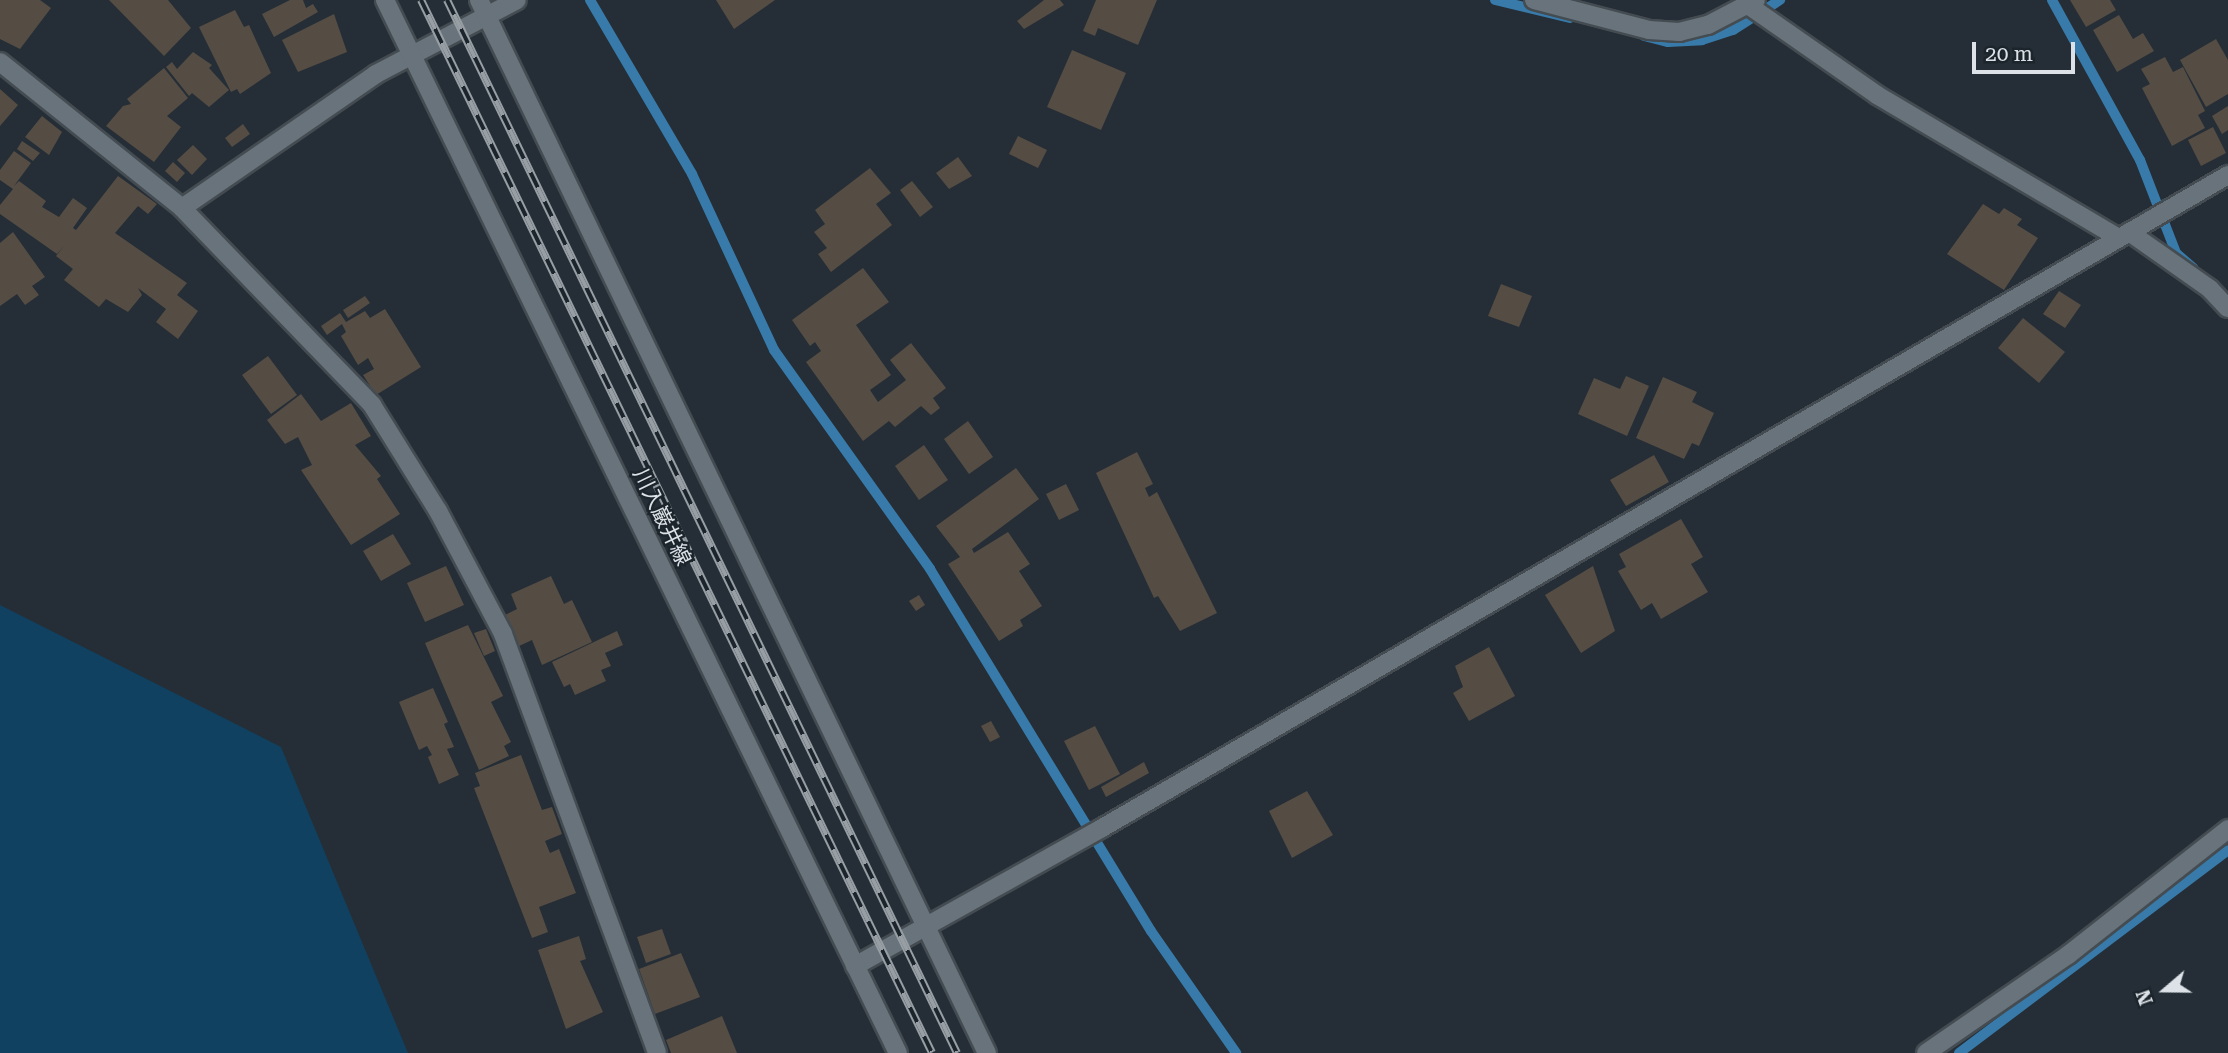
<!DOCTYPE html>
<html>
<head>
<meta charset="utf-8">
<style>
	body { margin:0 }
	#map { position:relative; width:2228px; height:1053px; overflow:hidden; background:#252e36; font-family:"Roboto Serif","Noto Sans JP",serif }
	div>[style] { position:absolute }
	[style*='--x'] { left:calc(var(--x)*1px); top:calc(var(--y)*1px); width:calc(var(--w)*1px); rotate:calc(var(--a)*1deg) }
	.green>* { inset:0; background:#114160 }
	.stream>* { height:10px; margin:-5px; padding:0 5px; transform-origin:5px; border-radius:5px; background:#387baa }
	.building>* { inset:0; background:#554c44 }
	.roads { filter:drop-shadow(2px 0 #444c52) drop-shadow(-2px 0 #444c52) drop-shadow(0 2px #444c52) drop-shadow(0 -2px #444c52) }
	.minor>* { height:18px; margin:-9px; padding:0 9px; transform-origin:9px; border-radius:9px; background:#68737b }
	.secondary>* { height:18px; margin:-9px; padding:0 9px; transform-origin:9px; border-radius:9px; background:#68737b }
	.rail>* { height:8px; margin-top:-4px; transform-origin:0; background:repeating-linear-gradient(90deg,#1c252c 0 16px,#979ea4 0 32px); box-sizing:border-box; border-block:2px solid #979ea4 }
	span { translate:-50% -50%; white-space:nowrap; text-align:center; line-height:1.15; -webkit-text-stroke:5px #1c252c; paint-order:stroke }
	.street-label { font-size:21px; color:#dce2e7 }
	.north { position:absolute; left:2130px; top:955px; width:70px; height:70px; -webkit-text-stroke:5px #1c252c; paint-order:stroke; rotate:250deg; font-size:19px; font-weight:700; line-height:28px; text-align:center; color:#dce2e7 }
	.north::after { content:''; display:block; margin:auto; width:24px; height:32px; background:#dce2e7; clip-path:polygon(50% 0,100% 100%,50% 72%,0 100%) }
	.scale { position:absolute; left:1972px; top:42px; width:103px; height:32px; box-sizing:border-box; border:4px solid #dce2e7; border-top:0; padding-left:9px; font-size:21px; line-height:24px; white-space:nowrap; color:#dce2e7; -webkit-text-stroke:5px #1c252c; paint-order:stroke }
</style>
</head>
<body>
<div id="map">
	<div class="green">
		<div style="clip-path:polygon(0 605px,281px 747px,408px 1053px,0 1053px)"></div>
	</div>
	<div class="stream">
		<div style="--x:590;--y:0;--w:202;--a:59.6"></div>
		<div style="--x:692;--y:174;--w:194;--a:65"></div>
		<div style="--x:774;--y:350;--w:269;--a:54.5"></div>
		<div style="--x:930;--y:569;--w:424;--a:58.6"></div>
		<div style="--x:1151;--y:931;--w:149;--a:55.1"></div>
		<div style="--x:1495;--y:0;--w:77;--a:13.5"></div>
		<div style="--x:2052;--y:0;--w:183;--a:61.2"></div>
		<div style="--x:2140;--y:160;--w:100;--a:68.8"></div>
		<div style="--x:2176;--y:253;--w:23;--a:41"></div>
		<div style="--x:1644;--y:36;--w:25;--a:14"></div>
		<div style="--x:1668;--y:42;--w:34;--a:-3"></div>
		<div style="--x:1702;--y:40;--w:33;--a:-18"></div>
		<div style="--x:1733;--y:30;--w:56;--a:-32.6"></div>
		<div style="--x:1959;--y:1053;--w:337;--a:-37"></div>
	</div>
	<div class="building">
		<div style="clip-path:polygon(0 0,40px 0,51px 8px,20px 49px,0 39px)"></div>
		<div style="clip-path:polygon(109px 0,168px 0,191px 28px,164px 56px)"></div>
		<div style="clip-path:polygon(290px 0,303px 0,306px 8px,313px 4px,318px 12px,274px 37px,262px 14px)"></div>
		<div style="clip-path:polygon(716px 0,775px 0,734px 29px)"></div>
		<div style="clip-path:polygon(1044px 0,1060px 0,1064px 5px,1024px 29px,1017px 21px)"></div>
		<div style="clip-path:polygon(1096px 0,1157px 0,1138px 45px,1098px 28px,1095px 36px,1083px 31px)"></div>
		<div style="clip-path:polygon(2070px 0,2110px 0,2116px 10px,2086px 27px)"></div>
		<div style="clip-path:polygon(235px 10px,244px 27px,249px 25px,271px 73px,240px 94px,237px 89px,231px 92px,199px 27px)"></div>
		<div style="clip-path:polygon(334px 14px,347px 52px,298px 72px,282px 40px)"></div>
		<div style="clip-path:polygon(2119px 15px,2133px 39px,2143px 33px,2154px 51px,2117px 72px,2093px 30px)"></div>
		<div style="clip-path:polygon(2216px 39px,2228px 60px,2228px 94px,2206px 107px,2180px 60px)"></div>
		<div style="clip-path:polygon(1072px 50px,1126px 73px,1101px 130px,1047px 107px)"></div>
		<div style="clip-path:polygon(193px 52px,212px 65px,209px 68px,229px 90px,209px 107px,192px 93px,189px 96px,166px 67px,172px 62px,177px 69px)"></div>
		<div style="clip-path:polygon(2165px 57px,2173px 72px,2183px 67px,2205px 111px,2198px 115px,2205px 128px,2172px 146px,2142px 88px,2150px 84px,2141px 69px)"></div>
		<div style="clip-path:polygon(164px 68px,188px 98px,167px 116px,181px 127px,154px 162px,106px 126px,123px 106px,131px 104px,127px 99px)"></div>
		<div style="clip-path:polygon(0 89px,18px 105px,0 126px)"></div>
		<div style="clip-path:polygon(2228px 106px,2228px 130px,2222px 134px,2212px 116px)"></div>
		<div style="clip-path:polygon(42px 116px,62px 132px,49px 155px,25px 137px)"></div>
		<div style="clip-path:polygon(243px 124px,250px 134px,232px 147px,225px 138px)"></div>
		<div style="clip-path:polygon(2213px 127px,2226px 153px,2201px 166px,2188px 140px)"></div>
		<div style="clip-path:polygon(1018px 136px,1047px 150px,1038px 168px,1009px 154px)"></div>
		<div style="clip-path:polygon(22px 141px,40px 153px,33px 161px,17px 149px)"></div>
		<div style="clip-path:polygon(193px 145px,207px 159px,192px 175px,177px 160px)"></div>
		<div style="clip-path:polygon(14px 151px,31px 163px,14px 186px,19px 181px,46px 201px,42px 207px,59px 217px,73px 198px,87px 208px,73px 228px,76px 230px,118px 176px,157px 204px,148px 214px,138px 206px,115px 233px,187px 283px,177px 295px,198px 311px,178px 339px,156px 322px,166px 309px,138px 288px,142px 295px,128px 312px,106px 299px,99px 307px,64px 280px,73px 269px,56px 256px,64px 246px,57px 254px,0 214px,0 205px,13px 189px,0 180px,0 170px)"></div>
		<div style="clip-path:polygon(958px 157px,972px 176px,949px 189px,936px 173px)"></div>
		<div style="clip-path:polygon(173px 162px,185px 173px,177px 182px,165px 171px)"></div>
		<div style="clip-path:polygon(870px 168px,891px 193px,876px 204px,892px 225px,831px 272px,818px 254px,827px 248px,814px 232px,825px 224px,815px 210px)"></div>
		<div style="clip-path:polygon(912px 181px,933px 207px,920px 217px,900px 190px)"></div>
		<div style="clip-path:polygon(1983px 204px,1999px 214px,2004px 208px,2022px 219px,2017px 225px,2038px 238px,2004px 290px,1947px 254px)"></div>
		<div style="clip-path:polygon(13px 232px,45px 277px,32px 286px,39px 295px,25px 305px,17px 294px,0 306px,0 243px)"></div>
		<div style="clip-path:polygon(863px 268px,889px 302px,856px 325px,891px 375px,870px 390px,878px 402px,906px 380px,890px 360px,911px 343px,946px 388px,933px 398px,940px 408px,931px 415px,921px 406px,895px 427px,889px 421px,863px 441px,806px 362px,821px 351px,815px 342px,810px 346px,792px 320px)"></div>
		<div style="clip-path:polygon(1501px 284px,1532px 296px,1519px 327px,1488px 316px)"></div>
		<div style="clip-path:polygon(2059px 291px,2081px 305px,2065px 328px,2043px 314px)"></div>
		<div style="clip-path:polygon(365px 296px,370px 303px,348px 318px,343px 310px)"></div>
		<div style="clip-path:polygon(385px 309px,421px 367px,376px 395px,363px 375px,374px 369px,368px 358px,358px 365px,341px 336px,346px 332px,342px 324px,327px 335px,321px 326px,340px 313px,346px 322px,365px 311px,370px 318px)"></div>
		<div style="clip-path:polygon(2023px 318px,2065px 352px,2039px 383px,1998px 348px)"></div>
		<div style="clip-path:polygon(268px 356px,297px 395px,271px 414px,242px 375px)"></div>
		<div style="clip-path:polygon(1626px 376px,1649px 386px,1627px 436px,1578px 414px,1594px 378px,1620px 389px)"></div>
		<div style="clip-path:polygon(1663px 377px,1697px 392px,1692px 402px,1714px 413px,1699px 446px,1692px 443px,1684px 459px,1636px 438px)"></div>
		<div style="clip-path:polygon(301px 394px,321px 421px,351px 403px,371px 436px,355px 445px,381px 476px,377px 479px,400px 514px,351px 545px,301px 470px,312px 465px,298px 437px,285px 444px,267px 420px)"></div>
		<div style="clip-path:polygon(968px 421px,993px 457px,969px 474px,944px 439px)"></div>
		<div style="clip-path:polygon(924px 445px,948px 480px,919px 500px,895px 466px)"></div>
		<div style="clip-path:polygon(1137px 452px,1153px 484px,1145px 488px,1149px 497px,1157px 492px,1217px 613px,1180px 631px,1158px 596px,1154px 598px,1096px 473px)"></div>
		<div style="clip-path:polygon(1654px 455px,1669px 482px,1626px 506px,1610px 480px)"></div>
		<div style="clip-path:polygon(1016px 468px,1039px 499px,972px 549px,974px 553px,1008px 532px,1030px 564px,1019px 571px,1042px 606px,1020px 620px,1023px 626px,999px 641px,948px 564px,960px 557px,936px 526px)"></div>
		<div style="clip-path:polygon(1066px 484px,1079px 510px,1059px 520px,1046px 494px)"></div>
		<div style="clip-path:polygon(1681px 519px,1703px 557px,1691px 564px,1708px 592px,1661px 619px,1652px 603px,1641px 610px,1618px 571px,1626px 567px,1619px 554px)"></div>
		<div style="clip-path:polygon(393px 534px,411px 564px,381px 581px,363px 551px)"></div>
		<div style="clip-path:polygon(446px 566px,464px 605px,425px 622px,407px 583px)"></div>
		<div style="clip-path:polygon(1593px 566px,1615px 631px,1581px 653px,1545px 595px)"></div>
		<div style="clip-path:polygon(551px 576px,564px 604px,572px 600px,592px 642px,542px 665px,532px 640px,517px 647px,503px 616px,517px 609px,511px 594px)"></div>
		<div style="clip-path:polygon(919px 595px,925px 605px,916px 611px,909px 601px)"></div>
		<div style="clip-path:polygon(468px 625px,503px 696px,491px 702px,511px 742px,504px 746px,509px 756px,479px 770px,425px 643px)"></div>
		<div style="clip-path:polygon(486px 629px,495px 651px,484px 656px,474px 633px)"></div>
		<div style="clip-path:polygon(617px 631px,623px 645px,605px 653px,611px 666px,601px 670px,606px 681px,575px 695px,570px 684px,564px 687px,552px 662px)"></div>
		<div style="clip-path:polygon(1489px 647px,1515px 696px,1469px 721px,1453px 693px,1463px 687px,1455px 666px)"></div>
		<div style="clip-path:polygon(433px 688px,448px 722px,444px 724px,454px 747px,447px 749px,459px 775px,439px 784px,428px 757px,432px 755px,427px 746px,419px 750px,399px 702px)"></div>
		<div style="clip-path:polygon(991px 721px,1000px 737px,990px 742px,981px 726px)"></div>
		<div style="clip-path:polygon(1095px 726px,1120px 774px,1089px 790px,1064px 741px)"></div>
		<div style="clip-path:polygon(521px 755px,542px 810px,552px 807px,562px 834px,545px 841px,550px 853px,559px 849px,576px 893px,539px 907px,548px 932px,532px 938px,474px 788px,480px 786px,475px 773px)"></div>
		<div style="clip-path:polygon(1144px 762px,1149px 773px,1106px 797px,1101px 787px)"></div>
		<div style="clip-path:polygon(1307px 791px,1333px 835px,1292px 858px,1269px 811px)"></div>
		<div style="clip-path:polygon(662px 929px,671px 954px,646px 963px,637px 937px)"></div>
		<div style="clip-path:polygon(579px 936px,586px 959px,580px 961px,603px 1012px,566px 1029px,538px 950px)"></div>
		<div style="clip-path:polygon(681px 953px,700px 997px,655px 1014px,639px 969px)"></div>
		<div style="clip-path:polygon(722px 1016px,737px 1053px,671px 1053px,666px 1040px)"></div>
	</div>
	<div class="roads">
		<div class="minor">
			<div style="--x:1534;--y:0;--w:119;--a:14.6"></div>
			<div style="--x:1649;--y:30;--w:30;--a:4"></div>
			<div style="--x:1679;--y:32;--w:30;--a:-14"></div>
			<div style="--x:1708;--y:25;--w:54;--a:-27.5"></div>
			<div style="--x:1748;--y:5;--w:157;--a:34.9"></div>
			<div style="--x:1877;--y:95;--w:281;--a:30.6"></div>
			<div style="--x:0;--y:62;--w:233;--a:38.7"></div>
			<div style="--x:182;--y:208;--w:274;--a:46"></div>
			<div style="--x:372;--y:405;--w:125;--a:58.1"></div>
			<div style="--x:438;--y:511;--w:139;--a:62.1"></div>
			<div style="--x:503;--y:634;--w:446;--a:69.8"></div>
			<div style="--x:182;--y:208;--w:236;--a:-34.6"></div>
			<div style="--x:376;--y:74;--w:159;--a:-27.7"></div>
			<div style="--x:2129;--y:232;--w:99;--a:35.1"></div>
			<div style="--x:2210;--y:289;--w:26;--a:47"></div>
			<div style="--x:855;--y:966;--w:283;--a:-29.2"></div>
			<div style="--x:1102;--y:828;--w:1302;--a:-30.11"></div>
			<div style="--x:1926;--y:1053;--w:173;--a:-34.6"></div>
			<div style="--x:2068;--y:955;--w:204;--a:-38.2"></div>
		</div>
		<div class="secondary">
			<div style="--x:385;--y:0;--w:1171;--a:64.03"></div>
			<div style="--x:479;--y:0;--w:1169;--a:64.25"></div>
		</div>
	</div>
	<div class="rail">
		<div style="--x:421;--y:0;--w:1170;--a:64.11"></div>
		<div style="--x:447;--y:0;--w:1170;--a:64.16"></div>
	</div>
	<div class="street-label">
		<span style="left:662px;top:517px;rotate:64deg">川入巌井線</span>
	</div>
	<div class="north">N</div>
	<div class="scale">20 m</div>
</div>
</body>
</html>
